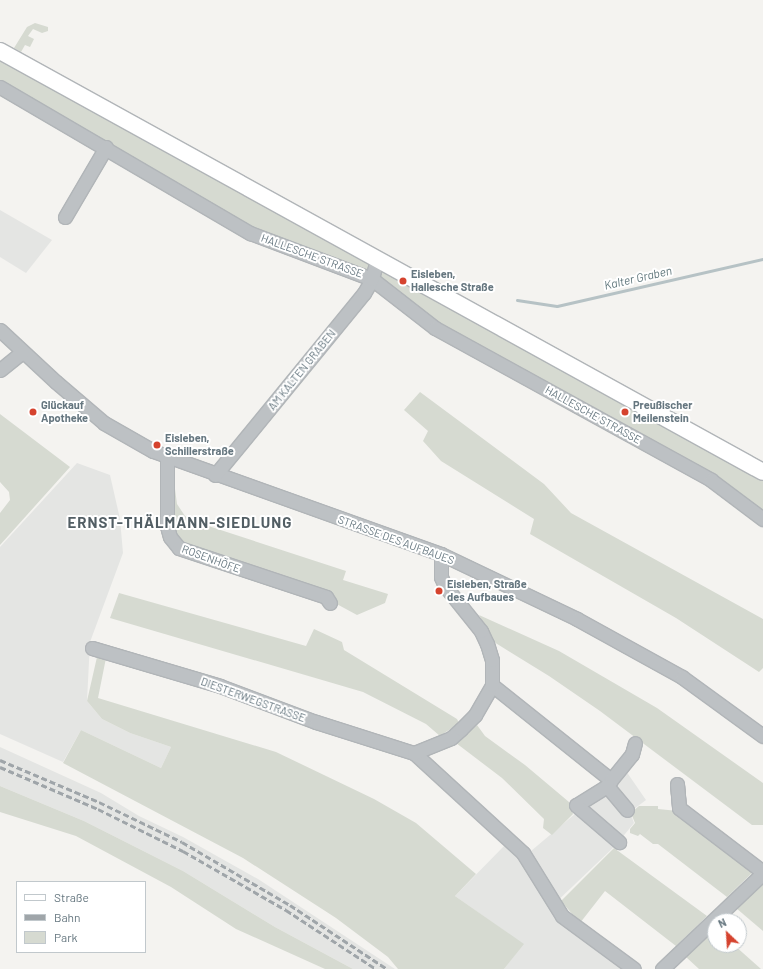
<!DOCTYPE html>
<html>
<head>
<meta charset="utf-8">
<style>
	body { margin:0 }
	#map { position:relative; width:763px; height:969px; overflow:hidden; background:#f4f3f0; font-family:Barlow,sans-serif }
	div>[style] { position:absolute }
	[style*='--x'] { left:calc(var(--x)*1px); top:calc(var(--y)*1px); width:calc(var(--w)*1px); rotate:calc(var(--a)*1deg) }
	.built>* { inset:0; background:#e4e5e3 }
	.green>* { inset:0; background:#d6dad1 }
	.stream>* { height:3px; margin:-1.5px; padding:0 1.5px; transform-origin:1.5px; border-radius:1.5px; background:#b6c2c5 }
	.roads { filter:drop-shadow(1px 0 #b1b5b8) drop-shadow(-1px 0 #b1b5b8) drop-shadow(0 1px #b1b5b8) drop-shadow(0 -1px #b1b5b8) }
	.minor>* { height:13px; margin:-6.5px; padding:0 6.5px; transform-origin:6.5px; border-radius:6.5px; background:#bdc1c4 }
	.major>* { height:16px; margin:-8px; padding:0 8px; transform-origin:8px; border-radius:8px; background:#fff }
	.rail>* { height:3px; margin-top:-1.5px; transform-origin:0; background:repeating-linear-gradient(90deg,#9fa5a9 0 6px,transparent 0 9px) }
	.dots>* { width:11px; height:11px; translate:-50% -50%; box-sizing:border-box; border:2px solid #fff; border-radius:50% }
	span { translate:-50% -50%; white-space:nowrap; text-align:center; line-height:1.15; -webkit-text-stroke:4px #fff; paint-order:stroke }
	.street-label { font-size:11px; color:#65767f }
	.poi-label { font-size:11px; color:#65767f; font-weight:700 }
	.left { translate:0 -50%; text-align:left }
	.water-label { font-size:12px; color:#60777c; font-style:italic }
	.district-label { font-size:15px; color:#525e64; font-weight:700; letter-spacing:1px }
	.legend { position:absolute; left:16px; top:881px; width:130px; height:72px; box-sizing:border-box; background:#fff; border:1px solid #c1c8cc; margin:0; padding:5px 7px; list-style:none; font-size:12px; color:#65767f }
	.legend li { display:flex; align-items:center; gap:8px; height:20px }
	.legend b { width:20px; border:1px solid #c1c8cc }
	.north { position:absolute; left:707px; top:913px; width:40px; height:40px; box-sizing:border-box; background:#fff; border:1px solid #c1c8cc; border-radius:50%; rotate:335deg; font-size:11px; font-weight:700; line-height:16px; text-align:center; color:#65767f }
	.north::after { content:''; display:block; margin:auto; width:14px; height:18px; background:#d5432e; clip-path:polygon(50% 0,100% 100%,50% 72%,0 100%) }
</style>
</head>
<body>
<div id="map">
	<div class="built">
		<div style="clip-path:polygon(0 210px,52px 240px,26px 273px,0 257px)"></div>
		<div style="clip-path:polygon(77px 463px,110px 475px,120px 519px,123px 553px,90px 642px,87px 701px,102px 719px,130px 733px,171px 747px,161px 768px,81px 730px,63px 762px,0 734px,0 547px)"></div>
		<div style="clip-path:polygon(0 747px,101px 793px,139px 816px,183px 837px,258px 879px,395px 969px,353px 969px,275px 927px,183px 871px,84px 821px,0 786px)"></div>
		<div style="clip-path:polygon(626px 771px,646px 800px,630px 812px,634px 823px,616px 845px,551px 907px,624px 969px,504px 969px,523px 944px,455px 896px,505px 845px,531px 851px)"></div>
	</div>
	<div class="green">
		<div style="clip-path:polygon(35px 23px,48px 27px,48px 31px,42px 33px,33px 29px,28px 36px,34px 39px,30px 47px,25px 45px,21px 52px,14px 48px,27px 27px)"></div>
		<div style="clip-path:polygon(0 57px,763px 479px,763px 514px,428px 318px,380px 281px,250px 226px,0 81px)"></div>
		<div style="clip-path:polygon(420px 392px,544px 484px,571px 513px,763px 619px,763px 668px,759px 672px,676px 618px,530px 534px,534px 519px,441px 461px,423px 441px,428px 431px,404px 410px)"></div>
		<div style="clip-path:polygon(0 414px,70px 467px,0 545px,0 513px,10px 500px,9px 492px,0 482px)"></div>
		<div style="clip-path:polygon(171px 489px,175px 489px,177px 504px,185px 516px,196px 522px,346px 571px,343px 580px,388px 594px,385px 603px,357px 615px,333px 602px,179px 541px,173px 531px)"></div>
		<div style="clip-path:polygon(119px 593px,306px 646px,314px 629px,342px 642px,344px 650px,457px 719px,459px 723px,440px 736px,426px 724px,363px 692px,110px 618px)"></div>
		<div style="clip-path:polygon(479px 615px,559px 651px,657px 708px,763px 783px,763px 825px,752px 825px,600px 711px,549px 676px,494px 642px)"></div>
		<div style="clip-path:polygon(97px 657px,106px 658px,98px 698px,276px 752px,374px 799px,416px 823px,476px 874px,455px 896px,524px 944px,504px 969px,398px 969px,388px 957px,336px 918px,243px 858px,63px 763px,81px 730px,161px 768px,171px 747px,130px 733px,102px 719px,87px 701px)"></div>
		<div style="clip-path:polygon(477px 725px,485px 736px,525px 765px,569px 802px,573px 814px,552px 835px,543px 828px,544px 819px,502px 778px,456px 743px)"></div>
		<div style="clip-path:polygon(0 786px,84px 821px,183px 871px,275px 927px,353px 969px,325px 969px,236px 929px,171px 887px,76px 836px,0 812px)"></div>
		<div style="clip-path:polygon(639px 806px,658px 806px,658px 809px,678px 811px,754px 871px,727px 897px,658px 844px,653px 844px,640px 834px,638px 836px,630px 833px,630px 829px,635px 823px,631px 813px)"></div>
		<div style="clip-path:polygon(614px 848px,707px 916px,676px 946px,605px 891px,580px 923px,561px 901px)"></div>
		<div style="clip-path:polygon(763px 882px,763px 931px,736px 908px)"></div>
		<div style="clip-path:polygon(715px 930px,715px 945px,734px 945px,761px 969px,699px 969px,686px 957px)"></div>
	</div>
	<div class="stream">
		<div style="--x:517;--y:300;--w:40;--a:8.5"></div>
		<div style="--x:557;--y:306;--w:211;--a:-12.9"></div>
	</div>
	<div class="roads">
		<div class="minor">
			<div style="--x:0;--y:87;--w:290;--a:30.3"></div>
			<div style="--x:250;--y:233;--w:130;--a:20.7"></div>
			<div style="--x:372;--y:279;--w:80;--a:37.9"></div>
			<div style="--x:435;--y:328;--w:315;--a:28.8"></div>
			<div style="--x:711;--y:480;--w:65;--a:36.9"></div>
			<div style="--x:65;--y:217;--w:81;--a:-59.6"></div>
			<div style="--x:0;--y:330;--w:76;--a:42.9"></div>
			<div style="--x:56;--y:382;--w:63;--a:40.5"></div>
			<div style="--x:104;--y:423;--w:56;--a:29.7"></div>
			<div style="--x:153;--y:451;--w:306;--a:19.7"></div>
			<div style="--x:441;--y:554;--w:151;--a:25.5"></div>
			<div style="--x:577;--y:619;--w:120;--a:28.9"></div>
			<div style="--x:682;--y:677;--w:100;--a:36.1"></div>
			<div style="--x:0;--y:370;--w:28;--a:-39"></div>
			<div style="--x:167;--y:457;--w:69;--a:90"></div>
			<div style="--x:167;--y:526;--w:11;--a:75"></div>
			<div style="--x:170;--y:537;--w:14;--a:51"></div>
			<div style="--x:179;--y:548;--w:155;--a:18.4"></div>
			<div style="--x:326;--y:597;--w:7;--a:56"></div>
			<div style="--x:215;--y:475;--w:235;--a:-50.7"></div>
			<div style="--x:364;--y:293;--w:16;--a:-60"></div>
			<div style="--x:372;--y:279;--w:21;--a:-76"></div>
			<div style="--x:92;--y:648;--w:134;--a:16.5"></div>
			<div style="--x:220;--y:686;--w:103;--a:20.6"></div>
			<div style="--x:316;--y:722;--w:103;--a:17.6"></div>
			<div style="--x:414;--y:753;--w:148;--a:42.5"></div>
			<div style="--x:523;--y:853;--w:74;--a:58.2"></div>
			<div style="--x:562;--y:916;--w:89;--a:36.4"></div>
			<div style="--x:492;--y:685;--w:152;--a:38.6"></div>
			<div style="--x:611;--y:780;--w:7;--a:124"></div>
			<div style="--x:607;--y:786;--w:31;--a:50"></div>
			<div style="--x:414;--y:753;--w:40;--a:-22"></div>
			<div style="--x:451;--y:738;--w:13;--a:-42"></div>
			<div style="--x:461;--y:729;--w:20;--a:-45"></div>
			<div style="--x:475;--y:715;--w:34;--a:-60"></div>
			<div style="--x:492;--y:685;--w:25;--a:-90"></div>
			<div style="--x:492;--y:660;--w:17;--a:-107"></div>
			<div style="--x:487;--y:644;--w:14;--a:-115"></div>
			<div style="--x:481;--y:631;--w:58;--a:-128.7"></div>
			<div style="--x:445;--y:586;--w:10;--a:-114"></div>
			<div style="--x:441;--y:577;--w:23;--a:-90"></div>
			<div style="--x:611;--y:780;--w:33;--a:-51"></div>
			<div style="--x:632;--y:754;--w:11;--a:-75"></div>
			<div style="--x:677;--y:784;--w:24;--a:85"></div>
			<div style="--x:679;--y:808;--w:106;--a:37.3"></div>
			<div style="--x:607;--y:786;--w:36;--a:148"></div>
			<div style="--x:576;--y:805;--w:57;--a:40.7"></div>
			<div style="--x:662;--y:969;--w:139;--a:-43.5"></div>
		</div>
		<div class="major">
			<div style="--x:0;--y:51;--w:871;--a:28.89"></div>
		</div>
	</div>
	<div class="rail">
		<div style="--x:0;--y:760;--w:108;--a:23"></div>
		<div style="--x:99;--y:802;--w:92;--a:25.7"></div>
		<div style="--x:182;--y:842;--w:125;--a:30.3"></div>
		<div style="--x:290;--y:905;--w:116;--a:33.4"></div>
		<div style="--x:0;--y:767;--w:107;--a:23.2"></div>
		<div style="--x:98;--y:809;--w:95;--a:26.3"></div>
		<div style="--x:183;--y:851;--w:119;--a:29.8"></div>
		<div style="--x:286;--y:910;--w:108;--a:33.2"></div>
	</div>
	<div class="dots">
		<div style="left:403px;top:281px;background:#d5432e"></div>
		<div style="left:33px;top:412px;background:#d5432e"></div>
		<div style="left:625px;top:412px;background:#d5432e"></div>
		<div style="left:157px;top:445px;background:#d5432e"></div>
		<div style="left:439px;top:591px;background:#d5432e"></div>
	</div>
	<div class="street-label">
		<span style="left:312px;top:256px;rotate:20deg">HALLESCHE STRASSE</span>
		<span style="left:302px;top:370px;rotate:-51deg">AM KALTEN GRABEN</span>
		<span style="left:593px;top:415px;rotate:29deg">HALLESCHE STRASSE</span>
		<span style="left:396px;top:540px;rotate:20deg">STRASSE DES AUFBAUES</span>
		<span style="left:211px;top:559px;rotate:20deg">ROSENHÖFE</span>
		<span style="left:253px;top:700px;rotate:20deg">DIESTERWEGSTRASSE</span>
	</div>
	<div class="poi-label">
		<span class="left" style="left:411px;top:281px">Eisleben,<br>Hallesche Straße</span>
		<span class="left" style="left:41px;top:412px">Glückauf<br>Apotheke</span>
		<span class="left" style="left:633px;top:412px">Preußischer<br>Meilenstein</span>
		<span class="left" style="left:165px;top:445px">Eisleben,<br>Schillerstraße</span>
		<span class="left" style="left:447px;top:591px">Eisleben, Straße<br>des Aufbaues</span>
	</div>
	<div class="water-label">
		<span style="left:638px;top:278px;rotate:-13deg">Kalter Graben</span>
	</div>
	<div class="district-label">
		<span style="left:180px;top:523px">ERNST-THÄLMANN-SIEDLUNG</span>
	</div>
	<ul class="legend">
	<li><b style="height:5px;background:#fff"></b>Straße</li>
	<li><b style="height:5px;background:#9fa5a9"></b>Bahn</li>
	<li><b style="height:11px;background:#d6dad1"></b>Park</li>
	</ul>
	<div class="north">N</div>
</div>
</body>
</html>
